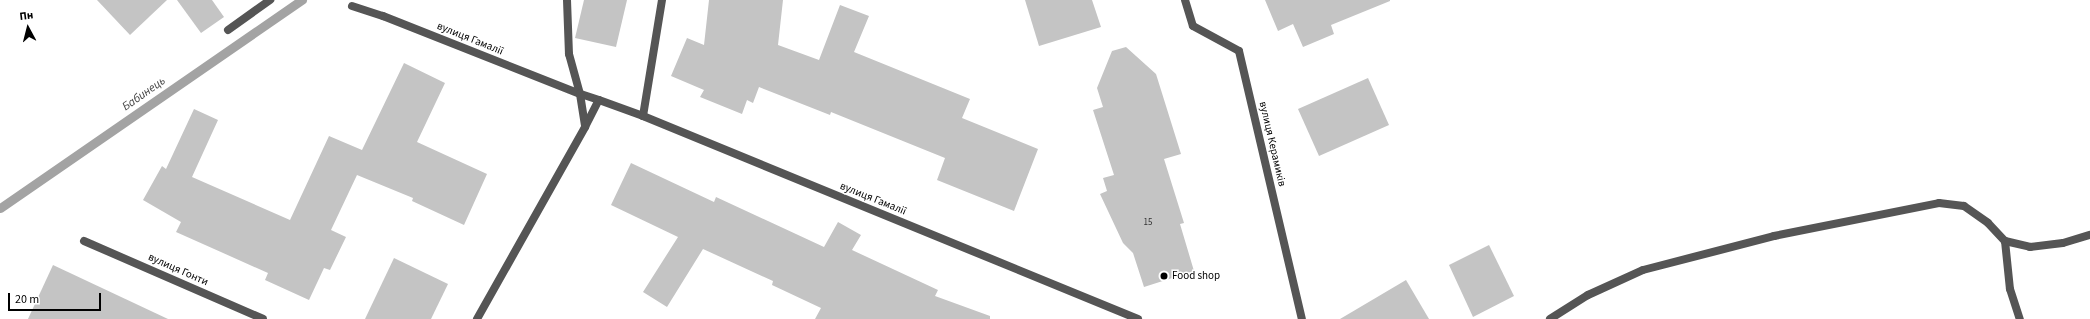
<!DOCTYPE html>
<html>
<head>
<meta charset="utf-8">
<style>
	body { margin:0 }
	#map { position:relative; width:2090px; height:319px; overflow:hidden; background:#fff; font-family:"Source Sans 3",sans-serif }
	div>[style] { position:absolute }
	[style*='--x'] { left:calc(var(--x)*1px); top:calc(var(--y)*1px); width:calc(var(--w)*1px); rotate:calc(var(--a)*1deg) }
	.stream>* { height:9px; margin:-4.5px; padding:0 4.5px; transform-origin:4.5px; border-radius:4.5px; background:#a3a3a3 }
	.building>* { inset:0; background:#c4c4c4 }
	.lane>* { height:8px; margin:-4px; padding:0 4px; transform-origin:4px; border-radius:4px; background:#555 }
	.street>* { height:8px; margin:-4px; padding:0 4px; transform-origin:4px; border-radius:4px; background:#555 }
	.dots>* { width:11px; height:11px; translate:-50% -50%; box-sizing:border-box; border:2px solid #fff; border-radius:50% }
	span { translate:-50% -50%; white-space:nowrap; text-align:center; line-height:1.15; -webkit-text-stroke:3px #fff; paint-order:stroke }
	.number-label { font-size:9px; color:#313131 }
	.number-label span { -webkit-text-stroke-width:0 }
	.street-label { font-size:11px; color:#000 }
	.poi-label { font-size:11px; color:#000 }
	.left { translate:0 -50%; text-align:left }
	.water-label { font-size:12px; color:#444; font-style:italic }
	.north { position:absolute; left:8px; top:8px; width:40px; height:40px; -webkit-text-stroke:3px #fff; paint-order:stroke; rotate:353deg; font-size:11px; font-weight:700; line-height:16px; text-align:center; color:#000 }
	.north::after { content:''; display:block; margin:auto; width:14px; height:18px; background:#000; clip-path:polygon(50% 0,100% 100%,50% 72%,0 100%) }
	.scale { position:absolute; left:8px; top:293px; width:93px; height:18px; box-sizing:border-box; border:2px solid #000; border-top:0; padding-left:5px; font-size:12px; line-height:14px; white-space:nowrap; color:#000; -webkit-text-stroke:3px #fff; paint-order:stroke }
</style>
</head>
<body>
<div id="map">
	<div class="stream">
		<div style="--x:0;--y:208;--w:367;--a:-34.6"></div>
	</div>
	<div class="building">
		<div style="clip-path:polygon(97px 0,167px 0,130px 35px)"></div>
		<div style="clip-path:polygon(177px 0,212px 0,224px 17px,201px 33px)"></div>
		<div style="clip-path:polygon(584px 0,627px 0,616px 47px,575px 38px)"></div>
		<div style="clip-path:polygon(709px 0,783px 0,778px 45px,819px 60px,840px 5px,869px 16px,854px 52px,970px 99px,962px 118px,1038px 149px,1014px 211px,937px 180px,945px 158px,831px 112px,830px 115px,759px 87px,753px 103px,747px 100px,742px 114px,700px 97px,704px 90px,671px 76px,687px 38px,704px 45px)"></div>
		<div style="clip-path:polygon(1025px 0,1092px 0,1101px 27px,1039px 46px)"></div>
		<div style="clip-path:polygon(1265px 0,1390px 0,1390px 1px,1331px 25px,1334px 34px,1303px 47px,1293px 24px,1278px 31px)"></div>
		<div style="clip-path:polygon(1126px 47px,1156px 74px,1181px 154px,1164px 159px,1184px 223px,1180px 224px,1194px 271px,1144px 287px,1133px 253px,1123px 243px,1100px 194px,1107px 191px,1103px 178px,1114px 175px,1093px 110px,1103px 107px,1097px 88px,1112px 51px)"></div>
		<div style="clip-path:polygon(404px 63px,445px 83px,417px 142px,487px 174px,464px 225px,412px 201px,413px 198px,357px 175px,331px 230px,346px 237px,330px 270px,324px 268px,309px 300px,265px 280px,268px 273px,176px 232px,181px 222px,143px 200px,162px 166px,166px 169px,194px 109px,218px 120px,192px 177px,290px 220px,329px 136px,362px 150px)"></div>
		<div style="clip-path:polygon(1368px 78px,1389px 125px,1319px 156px,1298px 109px)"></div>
		<div style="clip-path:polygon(631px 163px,714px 202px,716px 197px,824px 247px,838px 222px,861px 235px,852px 250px,938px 290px,935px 296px,990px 316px,990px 319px,815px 319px,821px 308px,772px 285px,773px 281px,703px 249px,667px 307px,643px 292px,678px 237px,611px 205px)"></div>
		<div style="clip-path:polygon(1489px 245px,1514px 296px,1473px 317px,1449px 265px)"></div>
		<div style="clip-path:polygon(394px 258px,448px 284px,431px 319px,365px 319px)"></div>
		<div style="clip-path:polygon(53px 265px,168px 319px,28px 319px)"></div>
		<div style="clip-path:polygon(1406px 280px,1429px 319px,1340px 319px)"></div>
	</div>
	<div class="lane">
		<div style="--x:567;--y:0;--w:54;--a:87.9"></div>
		<div style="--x:569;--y:54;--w:41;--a:74.6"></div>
		<div style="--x:228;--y:30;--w:52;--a:-35.5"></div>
		<div style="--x:643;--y:116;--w:118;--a:-80.7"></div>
		<div style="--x:2005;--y:241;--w:48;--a:84.1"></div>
		<div style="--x:2010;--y:289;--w:32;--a:72"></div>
		<div style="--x:1550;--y:319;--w:45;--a:-32.3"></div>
		<div style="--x:1588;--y:295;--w:60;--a:-24.4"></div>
		<div style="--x:1643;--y:270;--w:135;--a:-14.5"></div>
		<div style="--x:1774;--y:236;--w:168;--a:-11.3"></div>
		<div style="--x:1939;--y:203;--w:25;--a:7"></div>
		<div style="--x:1964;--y:206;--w:29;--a:35"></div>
		<div style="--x:1988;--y:223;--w:25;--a:47"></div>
		<div style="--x:2005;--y:241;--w:26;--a:13"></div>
		<div style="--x:2030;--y:247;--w:33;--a:-7"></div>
		<div style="--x:2063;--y:243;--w:28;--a:-17"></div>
	</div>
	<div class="street">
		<div style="--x:1185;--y:0;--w:27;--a:73"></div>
		<div style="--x:1193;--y:26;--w:52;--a:28.5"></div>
		<div style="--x:1239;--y:51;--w:275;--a:76.8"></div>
		<div style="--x:352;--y:6;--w:33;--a:18"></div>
		<div style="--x:383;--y:16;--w:212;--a:21.6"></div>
		<div style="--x:599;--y:100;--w:47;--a:20"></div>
		<div style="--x:643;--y:116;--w:535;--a:22.3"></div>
		<div style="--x:84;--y:241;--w:195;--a:23.5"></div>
		<div style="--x:477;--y:319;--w:220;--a:-60.6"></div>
		<div style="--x:585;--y:127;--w:30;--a:-63"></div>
		<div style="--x:599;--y:100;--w:20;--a:-162"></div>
		<div style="--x:580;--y:94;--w:33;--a:81"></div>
	</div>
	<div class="dots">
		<div style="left:1164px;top:276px;background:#000"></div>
	</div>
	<div class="number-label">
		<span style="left:1148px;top:223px">15</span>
	</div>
	<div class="street-label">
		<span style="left:470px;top:39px;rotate:22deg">вулиця Гамалії</span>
		<span style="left:1272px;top:144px;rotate:77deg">вулиця Керамиків</span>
		<span style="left:873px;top:199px;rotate:22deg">вулиця Гамалії</span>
		<span style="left:178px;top:270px;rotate:24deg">вулиця Гонти</span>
	</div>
	<div class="poi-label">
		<span class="left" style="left:1172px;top:276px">Food shop</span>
	</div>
	<div class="water-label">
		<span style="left:144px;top:94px;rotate:-35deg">Бабинець</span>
	</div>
	<div class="north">Пн</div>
	<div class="scale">20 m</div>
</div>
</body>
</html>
